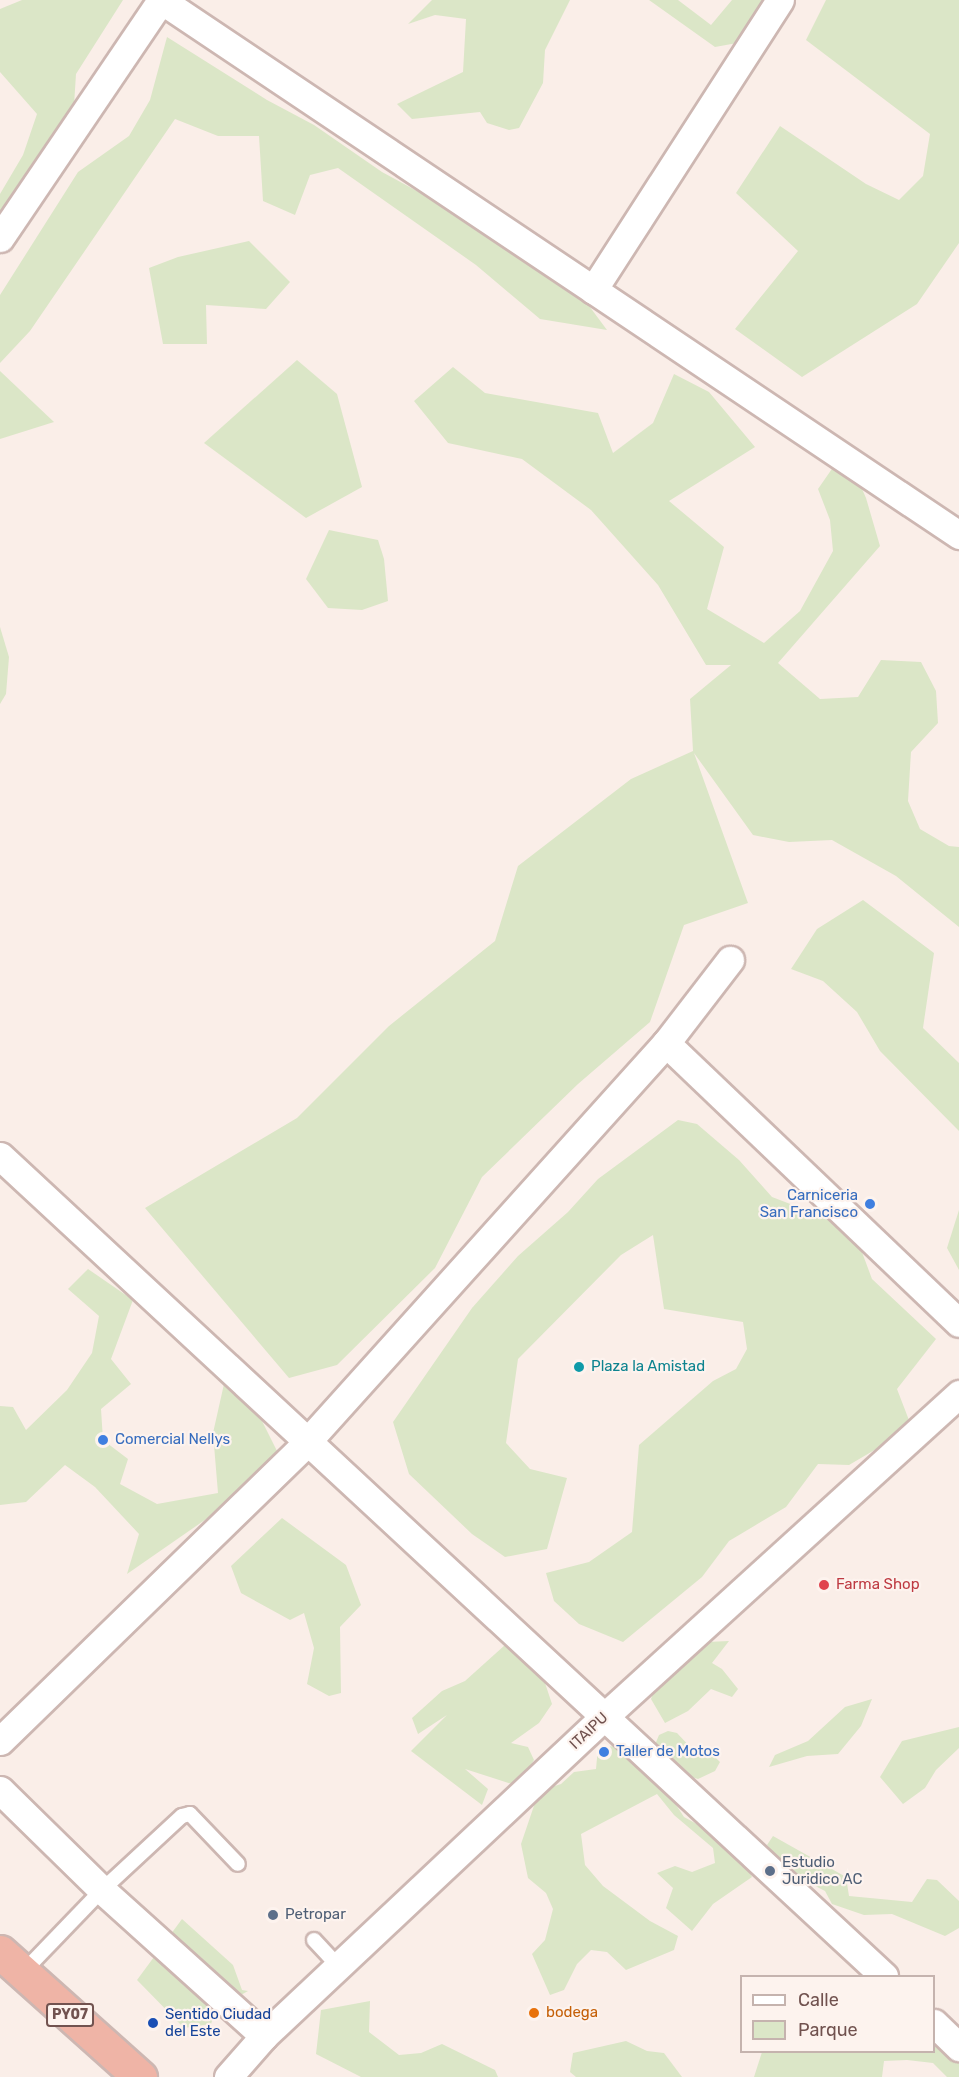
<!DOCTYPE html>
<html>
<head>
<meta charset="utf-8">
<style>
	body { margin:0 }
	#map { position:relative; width:959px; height:2077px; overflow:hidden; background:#faeee8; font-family:Rubik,sans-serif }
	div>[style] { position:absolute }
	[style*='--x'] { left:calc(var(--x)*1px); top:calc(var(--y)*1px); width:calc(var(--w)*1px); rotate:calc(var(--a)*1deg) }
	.green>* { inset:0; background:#dbe6c7 }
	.roads { filter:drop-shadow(2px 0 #cdb7b2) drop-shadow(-2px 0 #cdb7b2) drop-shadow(0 2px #cdb7b2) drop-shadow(0 -2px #cdb7b2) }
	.service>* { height:14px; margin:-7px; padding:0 7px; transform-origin:7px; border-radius:7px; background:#fff }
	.minor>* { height:27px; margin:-13.5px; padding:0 13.5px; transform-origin:13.5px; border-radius:13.5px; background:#fff }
	.trunk>* { height:33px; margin:-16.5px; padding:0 16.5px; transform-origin:16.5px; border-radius:16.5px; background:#efb4a6 }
	.dots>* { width:16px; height:16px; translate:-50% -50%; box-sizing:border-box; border:3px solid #fdf3ee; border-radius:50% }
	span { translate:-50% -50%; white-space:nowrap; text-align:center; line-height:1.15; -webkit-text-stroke:4.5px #fdf3ee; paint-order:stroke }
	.shield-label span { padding:2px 4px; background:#fdf3ee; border:2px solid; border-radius:4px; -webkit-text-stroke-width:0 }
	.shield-label { font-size:14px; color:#71524f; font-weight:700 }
	.shop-label { font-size:15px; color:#366cbe }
	.right { translate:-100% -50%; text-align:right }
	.left { translate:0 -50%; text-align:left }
	.culture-label { font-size:15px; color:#0d838f }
	.health-label { font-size:15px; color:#be3a42 }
	.street-label { font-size:15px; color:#71524f }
	.service-label { font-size:15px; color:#4e5e75 }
	.food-label { font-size:15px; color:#c56008 }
	.transit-label { font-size:15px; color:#164399 }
	.legend { position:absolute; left:740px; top:1975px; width:195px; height:78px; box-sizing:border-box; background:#fdf3ee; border:2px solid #c5b3ae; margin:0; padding:8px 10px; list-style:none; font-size:18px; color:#71524f }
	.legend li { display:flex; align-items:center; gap:12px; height:30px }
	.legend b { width:30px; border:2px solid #c5b3ae }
</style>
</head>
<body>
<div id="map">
	<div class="green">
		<div style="clip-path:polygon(22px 0,123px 0,76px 74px,73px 121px,0 236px,0 194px,23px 155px,37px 114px,0 72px,0 9px)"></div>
		<div style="clip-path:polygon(432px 0,570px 0,545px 50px,543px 83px,519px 128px,509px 130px,487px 123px,480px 112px,412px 119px,397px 104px,463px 72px,466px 19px,435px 15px,408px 24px)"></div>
		<div style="clip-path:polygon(649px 0,678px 0,711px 25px,732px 0,762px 0,737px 43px,715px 47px)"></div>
		<div style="clip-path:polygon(826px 0,959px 0,959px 243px,917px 304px,802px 377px,735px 329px,798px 251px,736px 193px,780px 126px,866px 184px,899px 200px,923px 176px,930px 134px,806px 40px)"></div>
		<div style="clip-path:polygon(167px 37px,267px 100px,314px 125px,382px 172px,474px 222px,578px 291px,607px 330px,540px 319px,476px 265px,338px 168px,310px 175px,295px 215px,263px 201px,259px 136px,218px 136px,175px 119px,30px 331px,0 363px,0 295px,78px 172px,129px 136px,150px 100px)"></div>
		<div style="clip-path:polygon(249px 241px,290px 282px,266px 309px,206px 305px,207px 344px,163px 344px,149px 268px,178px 257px)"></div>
		<div style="clip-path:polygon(297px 360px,337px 394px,362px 487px,306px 518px,204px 443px)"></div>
		<div style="clip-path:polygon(453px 367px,485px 393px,598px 413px,613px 453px,653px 423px,674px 374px,709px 392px,755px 447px,669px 501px,724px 547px,707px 609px,764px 643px,800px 611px,833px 551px,830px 520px,818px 489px,845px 450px,866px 498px,880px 546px,778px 663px,820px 699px,858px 697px,881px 660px,921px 662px,936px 691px,938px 723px,911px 752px,908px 801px,920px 829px,949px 846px,959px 847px,959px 927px,896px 876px,832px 840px,789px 842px,753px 835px,694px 753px,748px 903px,684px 925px,650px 1022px,578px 1084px,482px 1177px,435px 1268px,337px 1365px,289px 1378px,145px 1208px,297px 1118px,389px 1026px,495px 941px,518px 866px,631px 779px,693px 751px,690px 699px,731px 665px,706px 665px,658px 585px,591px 510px,522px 459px,448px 443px,414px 401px)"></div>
		<div style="clip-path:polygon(0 371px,54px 422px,0 439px)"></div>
		<div style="clip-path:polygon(329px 530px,378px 540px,384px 559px,388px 601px,362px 610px,328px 608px,306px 579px)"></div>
		<div style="clip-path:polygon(0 627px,9px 657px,6px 694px,0 704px)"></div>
		<div style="clip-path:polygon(863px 900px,934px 953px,923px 1028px,959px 1063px,959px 1131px,880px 1051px,857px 1012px,823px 981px,791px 969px,817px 929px)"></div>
		<div style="clip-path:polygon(678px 1120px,697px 1124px,739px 1160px,772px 1197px,853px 1228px,872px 1279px,936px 1339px,897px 1389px,912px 1428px,849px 1465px,818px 1464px,786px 1507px,729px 1541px,702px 1577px,623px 1642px,579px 1624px,554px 1601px,546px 1573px,589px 1562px,632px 1532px,639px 1445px,713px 1381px,736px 1369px,747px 1349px,743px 1322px,664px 1309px,653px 1235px,621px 1255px,518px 1359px,506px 1443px,530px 1469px,567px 1478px,547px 1549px,505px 1557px,472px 1534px,409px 1474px,393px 1422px,472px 1308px,518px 1256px,568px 1212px,598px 1179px)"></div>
		<div style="clip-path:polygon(959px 1210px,959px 1270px,947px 1248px)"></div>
		<div style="clip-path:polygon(88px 1269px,133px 1300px,111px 1359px,131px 1384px,101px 1409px,103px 1440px,128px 1459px,120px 1484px,157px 1504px,218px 1493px,213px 1433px,224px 1384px,262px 1421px,284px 1465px,127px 1574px,139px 1534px,95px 1487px,65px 1465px,26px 1502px,0 1505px,0 1406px,13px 1407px,26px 1430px,67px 1390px,92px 1353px,99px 1316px,68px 1289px)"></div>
		<div style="clip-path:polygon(282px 1518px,346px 1565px,361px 1605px,340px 1627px,341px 1693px,329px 1696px,307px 1684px,314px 1648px,304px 1613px,290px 1620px,241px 1593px,231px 1566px)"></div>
		<div style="clip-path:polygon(729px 1641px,712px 1663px,722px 1669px,738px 1689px,732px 1697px,711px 1689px,688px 1711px,665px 1723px,651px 1699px,657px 1683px,674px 1673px,691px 1652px,707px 1642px)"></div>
		<div style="clip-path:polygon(505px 1645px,543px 1677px,552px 1704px,539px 1723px,511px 1743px,528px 1747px,534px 1760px,518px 1786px,465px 1769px,488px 1789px,482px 1805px,411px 1751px,447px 1715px,418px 1734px,412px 1718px,442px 1691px,465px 1681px)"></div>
		<div style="clip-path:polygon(872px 1699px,861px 1726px,838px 1754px,807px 1756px,769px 1767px,775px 1755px,808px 1741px,845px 1707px)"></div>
		<div style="clip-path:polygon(959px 1727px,959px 1748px,936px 1770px,925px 1788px,903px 1804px,880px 1777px,902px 1741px)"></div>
		<div style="clip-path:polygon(668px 1731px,677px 1733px,694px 1751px,714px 1756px,720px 1762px,715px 1771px,698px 1779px,682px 1774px,654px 1747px,659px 1735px)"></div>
		<div style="clip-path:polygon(619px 1746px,655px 1773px,684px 1817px,719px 1836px,742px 1857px,752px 1877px,713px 1904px,692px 1931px,666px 1908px,673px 1888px,657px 1873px,675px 1866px,692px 1872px,715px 1863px,713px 1848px,674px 1815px,657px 1794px,581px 1834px,585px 1865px,603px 1886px,650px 1921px,678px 1936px,674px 1950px,626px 1970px,607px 1952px,591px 1950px,577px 1964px,564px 1990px,550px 1995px,532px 1954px,545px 1940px,553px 1909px,546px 1893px,528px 1878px,521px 1844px,539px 1791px,561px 1784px,574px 1772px,596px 1769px,598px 1747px)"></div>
		<div style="clip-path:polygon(773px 1836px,846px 1877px,849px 1896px,912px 1902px,927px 1879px,937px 1880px,959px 1901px,959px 1928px,945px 1936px,892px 1914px,864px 1915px,832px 1904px,825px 1891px,790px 1873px,767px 1845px)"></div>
		<div style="clip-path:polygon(182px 1919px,233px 1965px,242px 1990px,248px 1991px,216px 2009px,211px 2024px,184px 2028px,137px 1980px)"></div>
		<div style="clip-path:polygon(370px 2001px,369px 2032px,399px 2055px,421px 2053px,442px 2044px,495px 2070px,498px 2077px,361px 2077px,316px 2054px,321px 2010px)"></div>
		<div style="clip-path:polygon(934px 2036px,959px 2051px,959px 2077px,947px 2077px,933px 2063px,907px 2060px,884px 2061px,882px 2077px,754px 2077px,762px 2052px,934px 2052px)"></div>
		<div style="clip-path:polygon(626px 2041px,647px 2051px,664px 2053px,682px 2077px,576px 2077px,570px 2072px,573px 2053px)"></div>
	</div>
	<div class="roads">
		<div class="service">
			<div style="--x:314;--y:1940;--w:35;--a:47"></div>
			<div style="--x:23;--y:1972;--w:114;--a:-46.1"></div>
			<div style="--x:102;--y:1890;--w:109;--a:-42.8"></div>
			<div style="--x:182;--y:1816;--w:8;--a:-14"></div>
			<div style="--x:190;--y:1814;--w:69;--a:46.2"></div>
		</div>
		<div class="minor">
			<div style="--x:161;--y:0;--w:961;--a:33.84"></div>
			<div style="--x:0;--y:238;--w:287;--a:-55.9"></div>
			<div style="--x:593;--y:290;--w:345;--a:-57.2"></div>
			<div style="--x:666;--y:1043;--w:405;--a:43.7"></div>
			<div style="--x:0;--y:1156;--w:1206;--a:42.85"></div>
			<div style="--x:0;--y:1741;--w:427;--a:-44.2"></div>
			<div style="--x:306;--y:1443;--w:538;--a:-48.01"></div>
			<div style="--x:666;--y:1043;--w:105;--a:-52.4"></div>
			<div style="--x:0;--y:1790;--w:143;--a:44.4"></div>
			<div style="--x:102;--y:1890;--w:218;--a:42"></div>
			<div style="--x:934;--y:2023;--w:35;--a:44"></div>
			<div style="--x:228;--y:2077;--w:55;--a:-48.7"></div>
			<div style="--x:264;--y:2036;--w:466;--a:-43.2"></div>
			<div style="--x:604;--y:1717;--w:480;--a:-42.3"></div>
		</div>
		<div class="trunk">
			<div style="--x:0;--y:1952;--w:188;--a:41.8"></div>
		</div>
	</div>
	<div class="dots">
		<div style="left:870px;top:1204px;background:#3f7fe0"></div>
		<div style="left:579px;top:1367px;background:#0f9aa8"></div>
		<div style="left:103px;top:1440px;background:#3f7fe0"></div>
		<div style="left:824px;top:1585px;background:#e0444e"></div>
		<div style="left:604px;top:1752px;background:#3f7fe0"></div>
		<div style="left:770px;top:1871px;background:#5c6f8a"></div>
		<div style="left:273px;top:1915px;background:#5c6f8a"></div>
		<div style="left:534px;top:2013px;background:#e8710a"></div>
		<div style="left:153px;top:2023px;background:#1a4fb4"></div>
	</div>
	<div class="shield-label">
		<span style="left:70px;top:2015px">PY07</span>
	</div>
	<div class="shop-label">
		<span class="right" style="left:858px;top:1204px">Carniceria<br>San Francisco</span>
		<span class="left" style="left:115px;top:1440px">Comercial Nellys</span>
		<span class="left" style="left:616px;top:1752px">Taller de Motos</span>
	</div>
	<div class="culture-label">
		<span class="left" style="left:591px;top:1367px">Plaza la Amistad</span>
	</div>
	<div class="health-label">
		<span class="left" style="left:836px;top:1585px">Farma Shop</span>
	</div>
	<div class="street-label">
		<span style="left:589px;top:1731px;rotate:-43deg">ITAIPU</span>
	</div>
	<div class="service-label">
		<span class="left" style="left:782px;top:1871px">Estudio<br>Juridico AC</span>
		<span class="left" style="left:285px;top:1915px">Petropar</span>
	</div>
	<div class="food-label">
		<span class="left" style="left:546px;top:2013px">bodega</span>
	</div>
	<div class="transit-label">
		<span class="left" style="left:165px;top:2023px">Sentido Ciudad<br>del Este</span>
	</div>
	<ul class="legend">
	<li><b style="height:8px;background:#fff"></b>Calle</li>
	<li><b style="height:16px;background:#dbe6c7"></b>Parque</li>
	</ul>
</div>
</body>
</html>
